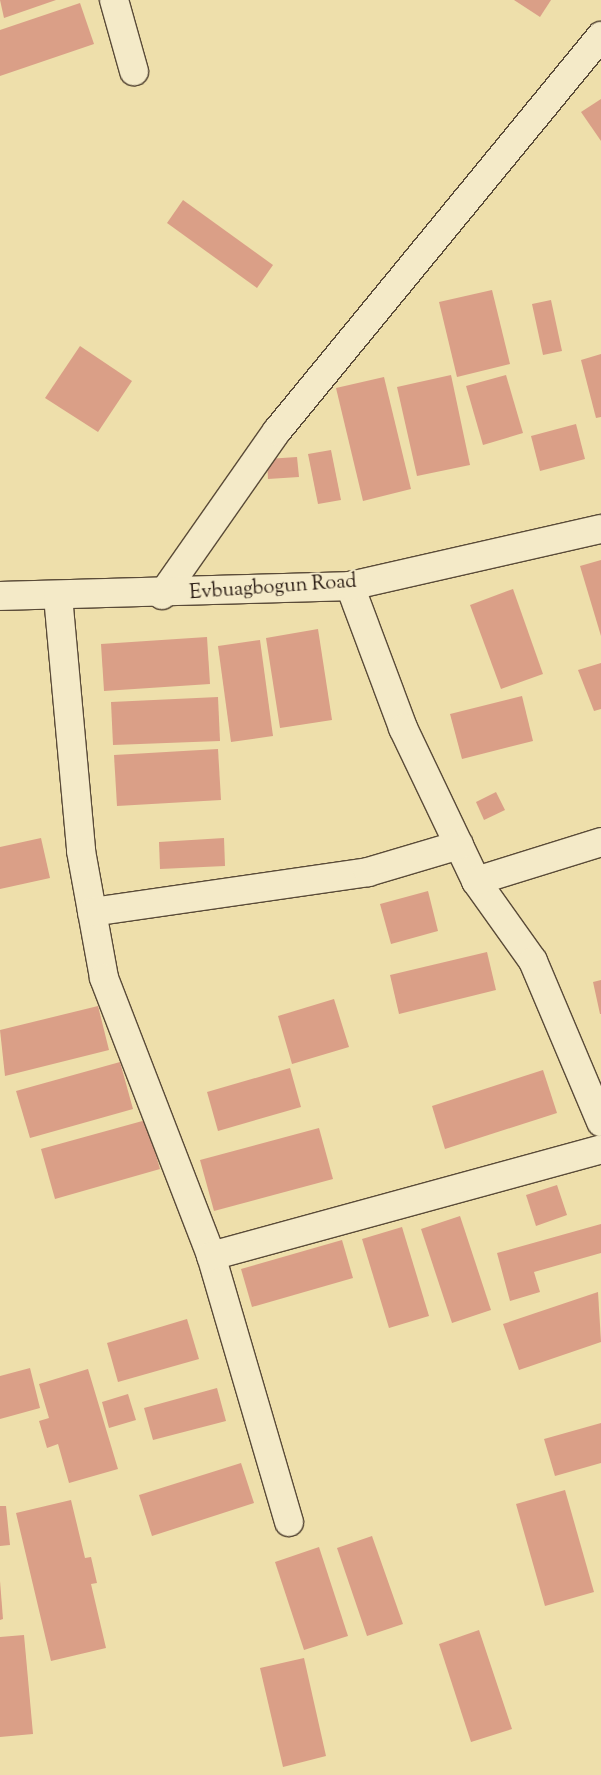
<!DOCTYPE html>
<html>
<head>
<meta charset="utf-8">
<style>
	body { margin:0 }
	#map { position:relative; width:601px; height:1775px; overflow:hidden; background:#eedfab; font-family:"Sorts Mill Goudy",serif }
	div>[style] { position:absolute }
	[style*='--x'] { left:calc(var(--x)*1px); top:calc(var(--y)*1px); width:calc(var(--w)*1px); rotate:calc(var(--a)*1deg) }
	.building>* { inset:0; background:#da9f87 }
	.roads { filter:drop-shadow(1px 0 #5a4b38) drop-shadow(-1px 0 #5a4b38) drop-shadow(0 1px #5a4b38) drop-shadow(0 -1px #5a4b38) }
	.street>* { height:28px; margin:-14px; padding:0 14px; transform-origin:14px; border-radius:14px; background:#f4eac8 }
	span { translate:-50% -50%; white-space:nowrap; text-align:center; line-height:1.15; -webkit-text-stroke:4px #f4eac8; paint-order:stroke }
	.street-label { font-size:20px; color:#281a12 }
</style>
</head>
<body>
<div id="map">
	<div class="building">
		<div style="clip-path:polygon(0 0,56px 0,4px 18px)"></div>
		<div style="clip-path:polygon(514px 0,551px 0,540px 17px)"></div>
		<div style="clip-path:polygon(80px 3px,94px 44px,0 76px,0 30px)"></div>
		<div style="clip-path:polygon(601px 99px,601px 141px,581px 112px)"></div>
		<div style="clip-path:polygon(183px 200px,273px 265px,257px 288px,167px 223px)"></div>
		<div style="clip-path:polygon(492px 290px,510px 364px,457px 377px,439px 302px)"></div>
		<div style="clip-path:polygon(551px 300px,562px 351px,543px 355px,532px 304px)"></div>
		<div style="clip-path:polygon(80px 346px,132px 381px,98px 432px,45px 398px)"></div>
		<div style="clip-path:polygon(601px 354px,601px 417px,596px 418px,581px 360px)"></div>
		<div style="clip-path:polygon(451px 375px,470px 465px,417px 476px,397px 387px)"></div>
		<div style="clip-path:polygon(506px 375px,523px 433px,483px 445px,466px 386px)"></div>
		<div style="clip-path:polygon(384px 377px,411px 489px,363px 501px,336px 388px)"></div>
		<div style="clip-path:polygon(576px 424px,585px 459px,540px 471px,531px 436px)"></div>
		<div style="clip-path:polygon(331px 450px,341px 500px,318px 504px,308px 454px)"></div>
		<div style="clip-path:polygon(297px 457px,299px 477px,268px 479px,267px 459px)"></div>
		<div style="clip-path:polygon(601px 560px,601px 636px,580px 566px)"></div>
		<div style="clip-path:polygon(513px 589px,543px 674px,501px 689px,470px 605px)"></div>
		<div style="clip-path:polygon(318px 629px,332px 720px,280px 728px,266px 638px)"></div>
		<div style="clip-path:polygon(207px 637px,210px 684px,104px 691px,101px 644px)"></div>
		<div style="clip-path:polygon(260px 640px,273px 736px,231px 742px,218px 646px)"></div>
		<div style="clip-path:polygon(601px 663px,601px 709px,594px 711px,578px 670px)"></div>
		<div style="clip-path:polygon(522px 696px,533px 741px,462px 759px,450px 714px)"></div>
		<div style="clip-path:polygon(218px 697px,220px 741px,113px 745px,111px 702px)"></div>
		<div style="clip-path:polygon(218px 749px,221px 800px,117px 806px,114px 755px)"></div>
		<div style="clip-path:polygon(496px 792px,505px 810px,484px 820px,476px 802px)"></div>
		<div style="clip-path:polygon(41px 838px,50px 878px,0 889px,0 847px)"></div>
		<div style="clip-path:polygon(224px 838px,225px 866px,160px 869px,159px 842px)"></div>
		<div style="clip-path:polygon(428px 891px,438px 931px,391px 944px,380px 904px)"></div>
		<div style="clip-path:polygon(487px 952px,496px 990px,399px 1014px,390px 975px)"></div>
		<div style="clip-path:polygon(601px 980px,601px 1014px,600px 1014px,593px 982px)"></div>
		<div style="clip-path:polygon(334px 999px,349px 1047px,292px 1064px,278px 1016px)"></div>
		<div style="clip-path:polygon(98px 1006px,109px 1050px,5px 1076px,0 1030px)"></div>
		<div style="clip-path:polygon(120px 1062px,133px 1109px,30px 1138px,16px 1091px)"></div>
		<div style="clip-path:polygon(290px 1068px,301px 1107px,218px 1131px,207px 1092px)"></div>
		<div style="clip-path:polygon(543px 1070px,557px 1113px,445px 1149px,432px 1106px)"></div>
		<div style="clip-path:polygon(146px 1120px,160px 1169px,55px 1199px,41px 1149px)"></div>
		<div style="clip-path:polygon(319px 1128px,333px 1179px,214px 1211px,200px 1160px)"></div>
		<div style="clip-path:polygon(557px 1185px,567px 1215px,536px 1226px,526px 1195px)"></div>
		<div style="clip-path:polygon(460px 1216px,491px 1310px,452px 1323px,421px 1229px)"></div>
		<div style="clip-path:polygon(601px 1224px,601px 1253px,534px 1272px,540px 1292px,510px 1301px,497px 1253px)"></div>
		<div style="clip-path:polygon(402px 1227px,429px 1316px,389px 1328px,362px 1239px)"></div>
		<div style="clip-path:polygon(342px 1240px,353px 1278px,252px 1307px,241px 1269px)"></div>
		<div style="clip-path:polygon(598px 1292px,601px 1342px,519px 1370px,503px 1324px)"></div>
		<div style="clip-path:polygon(187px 1319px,199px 1359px,118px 1382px,107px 1343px)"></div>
		<div style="clip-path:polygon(30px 1368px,40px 1408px,0 1419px,0 1376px)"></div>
		<div style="clip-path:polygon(88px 1369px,118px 1469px,69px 1483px,58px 1444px,47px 1448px,39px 1421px,49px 1418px,39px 1384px)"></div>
		<div style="clip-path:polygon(217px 1388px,226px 1421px,153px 1440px,144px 1408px)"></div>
		<div style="clip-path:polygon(128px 1394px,136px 1420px,109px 1428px,102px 1402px)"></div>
		<div style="clip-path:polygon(601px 1423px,601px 1463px,555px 1476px,544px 1439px)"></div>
		<div style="clip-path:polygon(241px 1463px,254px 1503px,152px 1536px,139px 1495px)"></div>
		<div style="clip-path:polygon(565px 1490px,594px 1592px,545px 1606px,516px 1504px)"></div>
		<div style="clip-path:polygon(71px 1500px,85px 1558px,91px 1557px,97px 1583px,91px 1584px,106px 1648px,51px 1661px,16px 1513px)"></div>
		<div style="clip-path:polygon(0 1506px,6px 1506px,10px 1545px,0 1546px)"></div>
		<div style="clip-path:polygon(372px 1536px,403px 1624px,367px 1636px,337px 1548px)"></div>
		<div style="clip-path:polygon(319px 1547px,348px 1636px,304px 1650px,275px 1562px)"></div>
		<div style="clip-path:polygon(0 1581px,3px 1619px,0 1620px)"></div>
		<div style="clip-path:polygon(479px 1630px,512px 1729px,471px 1742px,439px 1644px)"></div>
		<div style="clip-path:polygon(24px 1635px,33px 1734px,0 1737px,0 1637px)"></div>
		<div style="clip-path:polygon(304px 1658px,326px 1756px,283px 1767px,260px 1668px)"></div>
	</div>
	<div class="roads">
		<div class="street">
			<div style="--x:114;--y:0;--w:74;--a:74.3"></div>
			<div style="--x:350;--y:586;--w:152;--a:69.5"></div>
			<div style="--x:403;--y:728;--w:170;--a:64.5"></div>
			<div style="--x:476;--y:881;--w:98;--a:54.5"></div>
			<div style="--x:533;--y:961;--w:175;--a:67.1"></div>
			<div style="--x:162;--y:595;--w:200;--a:-55"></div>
			<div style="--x:277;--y:431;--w:511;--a:-50.64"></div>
			<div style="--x:0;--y:596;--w:350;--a:-1.6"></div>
			<div style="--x:350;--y:586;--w:257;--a:-12.8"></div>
			<div style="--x:58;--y:596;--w:256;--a:84.8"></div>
			<div style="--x:81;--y:851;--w:129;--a:79.7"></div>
			<div style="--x:104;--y:978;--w:298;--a:68.9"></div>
			<div style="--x:476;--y:881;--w:131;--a:-17.3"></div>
			<div style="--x:92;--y:912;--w:279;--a:-8.2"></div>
			<div style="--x:368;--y:872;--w:95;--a:-16.5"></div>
			<div style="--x:289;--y:1522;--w:277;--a:-106.3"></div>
			<div style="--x:211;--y:1256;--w:404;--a:-15.3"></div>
		</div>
	</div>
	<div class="street-label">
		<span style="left:273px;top:588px;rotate:-4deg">Evbuagbogun Road</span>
	</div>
</div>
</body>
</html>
